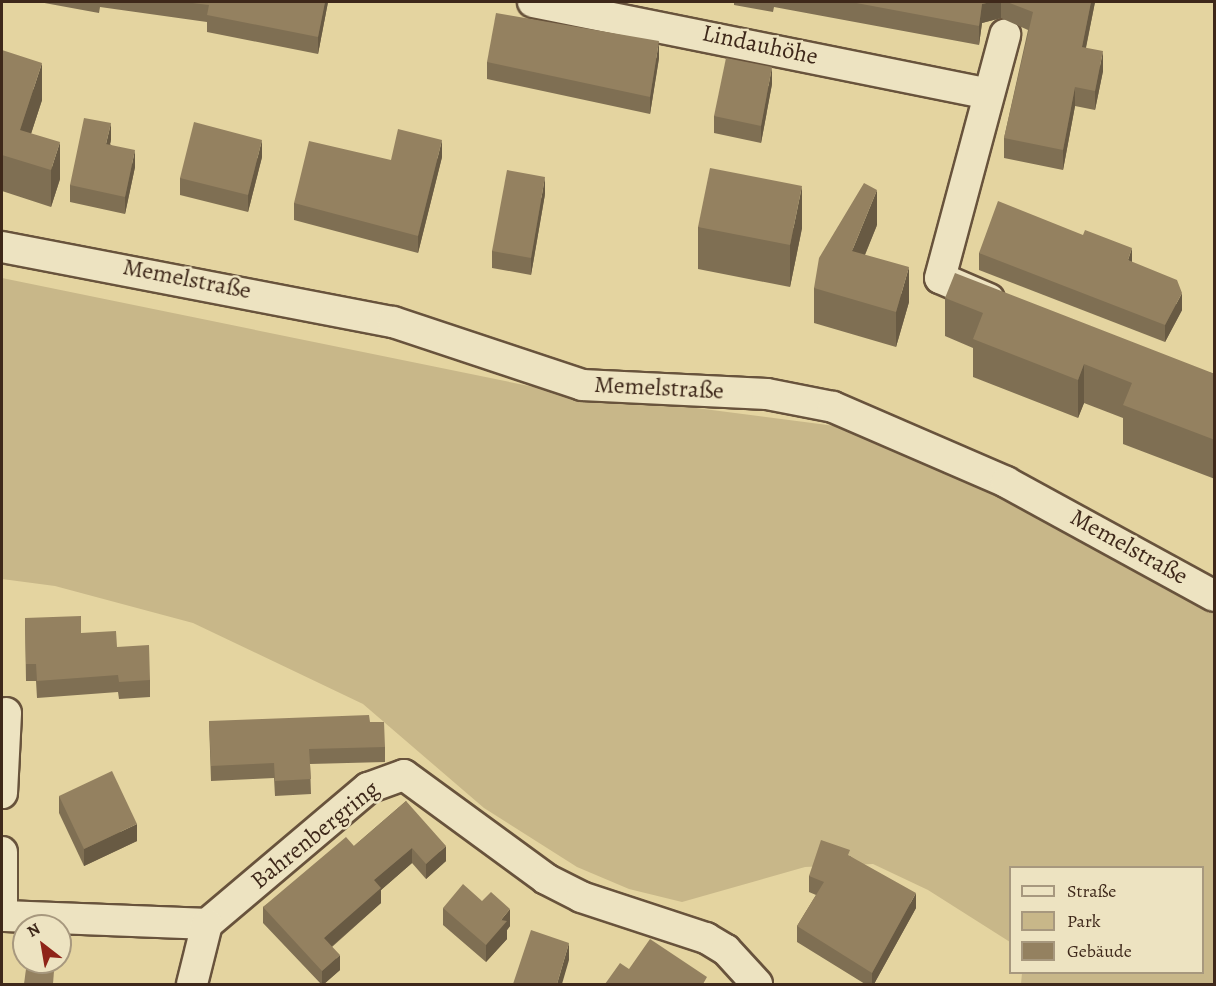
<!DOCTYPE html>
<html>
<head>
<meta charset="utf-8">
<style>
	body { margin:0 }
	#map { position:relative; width:1216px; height:986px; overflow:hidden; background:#e4d4a0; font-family:Alegreya,serif }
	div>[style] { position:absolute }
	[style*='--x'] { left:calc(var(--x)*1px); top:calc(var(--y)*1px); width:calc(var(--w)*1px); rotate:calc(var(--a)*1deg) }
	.green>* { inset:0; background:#c8b789 }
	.roads { filter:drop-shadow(2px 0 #68533c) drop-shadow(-2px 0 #68533c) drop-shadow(0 2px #68533c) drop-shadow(0 -2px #68533c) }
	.minor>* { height:30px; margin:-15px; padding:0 15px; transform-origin:15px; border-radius:15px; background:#ede3c1 }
	.wall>* { inset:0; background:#7f6f53 }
	.shaded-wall>* { inset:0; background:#685a43 }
	.building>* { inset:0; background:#948160 }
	span { translate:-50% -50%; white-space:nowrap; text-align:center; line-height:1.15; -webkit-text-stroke:5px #ede3c1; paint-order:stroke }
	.street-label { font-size:24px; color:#3e281a }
	.frame { position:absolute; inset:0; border:3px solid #3e281a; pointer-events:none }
	.legend { position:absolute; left:1009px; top:866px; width:195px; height:108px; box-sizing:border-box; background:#ede3c1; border:2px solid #a7987e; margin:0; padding:8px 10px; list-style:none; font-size:18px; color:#3e281a }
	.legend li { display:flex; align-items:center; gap:12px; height:30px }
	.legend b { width:30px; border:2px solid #a7987e }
	.north { position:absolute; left:12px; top:914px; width:60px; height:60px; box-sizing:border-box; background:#ede3c1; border:2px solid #a7987e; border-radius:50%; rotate:329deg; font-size:16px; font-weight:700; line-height:24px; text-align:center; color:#3e281a }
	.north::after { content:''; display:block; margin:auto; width:21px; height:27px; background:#8f2418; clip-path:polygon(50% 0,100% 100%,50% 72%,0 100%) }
</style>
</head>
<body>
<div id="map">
	<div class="green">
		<div style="clip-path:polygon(2px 278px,534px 387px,866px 430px,1010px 493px,1214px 606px,1214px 984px,1021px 984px,1022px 973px,1202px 972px,1202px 868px,1010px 868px,1010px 942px,928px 890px,873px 864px,805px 867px,682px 902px,629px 889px,577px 867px,484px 808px,363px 704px,193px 623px,55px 586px,2px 579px)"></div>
	</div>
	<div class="roads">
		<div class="minor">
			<div style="--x:533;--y:2;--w:462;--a:11.4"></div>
			<div style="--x:2;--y:247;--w:398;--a:10.9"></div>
			<div style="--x:393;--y:322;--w:199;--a:18.4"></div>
			<div style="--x:582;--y:385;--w:185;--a:2.8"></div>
			<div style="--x:767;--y:394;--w:67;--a:11.1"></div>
			<div style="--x:833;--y:407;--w:189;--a:23.4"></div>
			<div style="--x:1006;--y:482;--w:237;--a:28.7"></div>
			<div style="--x:989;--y:299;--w:53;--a:-156.8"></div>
			<div style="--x:940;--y:278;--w:252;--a:-75"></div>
			<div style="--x:2;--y:793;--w:80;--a:-87.1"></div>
			<div style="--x:2;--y:852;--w:64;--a:90"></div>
			<div style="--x:2;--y:916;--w:205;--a:2.2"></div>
			<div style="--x:207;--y:924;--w:211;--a:-40.2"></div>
			<div style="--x:368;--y:788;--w:38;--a:-20"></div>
			<div style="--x:404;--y:775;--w:176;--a:36.2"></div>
			<div style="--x:546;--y:879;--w:39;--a:27"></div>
			<div style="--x:581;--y:897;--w:132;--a:18.2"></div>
			<div style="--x:706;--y:938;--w:23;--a:31"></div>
			<div style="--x:726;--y:950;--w:46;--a:47.6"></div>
			<div style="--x:192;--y:984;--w:62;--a:-76"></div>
		</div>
	</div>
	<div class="wall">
		<div style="clip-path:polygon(39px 2px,328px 2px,318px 54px,207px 32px,207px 22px,100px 7px,99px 13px)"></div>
		<div style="clip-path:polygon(734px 2px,1095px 2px,1086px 48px,1103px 71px,1095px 110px,1075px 106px,1063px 170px,1004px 158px,1004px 138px,1028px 30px,1001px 18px,982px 23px,979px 45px,774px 7px,773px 12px,734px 5px)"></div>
		<div style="clip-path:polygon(2px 50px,42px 100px,31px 134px,60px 179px,51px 207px,2px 191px)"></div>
		<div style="clip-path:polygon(659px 58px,650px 114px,487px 79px,487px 62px)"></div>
		<div style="clip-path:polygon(772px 84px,761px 143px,714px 133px,714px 116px)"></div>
		<div style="clip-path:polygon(111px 140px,110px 144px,135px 167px,125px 214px,70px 202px,70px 185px)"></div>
		<div style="clip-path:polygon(262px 157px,248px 212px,180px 195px,180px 178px)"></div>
		<div style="clip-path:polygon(442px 157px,418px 253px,294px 220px,294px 203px)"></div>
		<div style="clip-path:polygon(545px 194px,531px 275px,492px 268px,492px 251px)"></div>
		<div style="clip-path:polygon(877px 225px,865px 255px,909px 302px,896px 347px,814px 323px,814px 288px)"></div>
		<div style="clip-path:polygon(698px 227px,802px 228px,790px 287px,698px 269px)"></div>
		<div style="clip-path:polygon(979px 253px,1132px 262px,1182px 310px,1165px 342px,979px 270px)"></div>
		<div style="clip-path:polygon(945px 298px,1215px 374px,1215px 479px,1123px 444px,1123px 418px,1084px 403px,1078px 418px,973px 377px,973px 348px,945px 336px)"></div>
		<div style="clip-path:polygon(25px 618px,81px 633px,117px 647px,150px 680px,150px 697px,119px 699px,118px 692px,37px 698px,36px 681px,26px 681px)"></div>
		<div style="clip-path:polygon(209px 721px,370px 722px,385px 747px,385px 762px,310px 764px,311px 794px,275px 796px,274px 778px,211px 781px)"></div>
		<div style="clip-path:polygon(59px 796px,137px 841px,84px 866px,59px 813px)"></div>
		<div style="clip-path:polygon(406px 801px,446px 861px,426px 879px,412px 863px,381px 890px,381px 903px,332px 947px,340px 970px,324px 984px,321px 984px,263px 923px,263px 907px,354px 846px)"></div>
		<div style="clip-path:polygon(850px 856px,916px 908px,874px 984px,865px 984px,797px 942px,797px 926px,816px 895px,809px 892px,809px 876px)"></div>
		<div style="clip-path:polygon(443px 908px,510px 926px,507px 930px,507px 939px,486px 962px,443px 925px)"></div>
	</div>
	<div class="shaded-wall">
		<div style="clip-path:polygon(325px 2px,328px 2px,318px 54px,318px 37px)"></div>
		<div style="clip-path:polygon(991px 2px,1001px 2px,1001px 18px,982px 23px,979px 45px,979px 26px,982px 4px)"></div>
		<div style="clip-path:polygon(1091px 2px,1095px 2px,1082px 66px,1082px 47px)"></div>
		<div style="clip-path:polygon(659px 41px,659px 58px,650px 114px,650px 97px)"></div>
		<div style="clip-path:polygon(1103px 51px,1103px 71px,1095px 110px,1095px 91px)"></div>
		<div style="clip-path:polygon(42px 63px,42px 100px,22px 161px,20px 130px)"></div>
		<div style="clip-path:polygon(772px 67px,772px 84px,761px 143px,761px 126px)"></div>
		<div style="clip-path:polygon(1075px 87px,1075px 106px,1063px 170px,1063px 150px)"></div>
		<div style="clip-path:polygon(111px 123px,111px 140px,106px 161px,106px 144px)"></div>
		<div style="clip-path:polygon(262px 140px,262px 157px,248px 212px,248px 195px)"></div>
		<div style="clip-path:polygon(442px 140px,442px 157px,418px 253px,418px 236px)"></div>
		<div style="clip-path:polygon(60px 142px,60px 179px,51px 207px,51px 170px)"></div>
		<div style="clip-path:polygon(135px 150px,135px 167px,125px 214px,125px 197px)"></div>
		<div style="clip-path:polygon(545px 177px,545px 194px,531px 275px,531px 258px)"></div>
		<div style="clip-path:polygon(802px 186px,802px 228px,790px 287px,790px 245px)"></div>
		<div style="clip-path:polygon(877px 190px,877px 225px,852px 286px,852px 251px)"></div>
		<div style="clip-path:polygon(1132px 248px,1132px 265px,1128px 260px)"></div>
		<div style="clip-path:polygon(909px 267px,909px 302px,896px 347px,896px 312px)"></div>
		<div style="clip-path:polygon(1182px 293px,1182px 310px,1165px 342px,1165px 325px)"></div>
		<div style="clip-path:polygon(1084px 364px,1084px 403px,1078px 418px,1078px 380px)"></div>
		<div style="clip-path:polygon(137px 824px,137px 841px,84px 866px,84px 849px)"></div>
		<div style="clip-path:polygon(446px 846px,446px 861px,426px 879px,426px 864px)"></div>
		<div style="clip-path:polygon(412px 848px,412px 863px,381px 890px,381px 903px,324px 953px,324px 938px,374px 880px)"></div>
		<div style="clip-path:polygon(916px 893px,916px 908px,874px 984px,872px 984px,872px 973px)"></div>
		<div style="clip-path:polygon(510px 909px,510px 926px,507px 930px,507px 939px,486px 962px,486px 945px,501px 920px)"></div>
		<div style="clip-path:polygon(569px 943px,569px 960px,562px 984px,557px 984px)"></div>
		<div style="clip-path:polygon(340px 955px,340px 970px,324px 984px,322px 984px,322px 971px)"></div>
	</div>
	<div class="building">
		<div style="clip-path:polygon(184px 2px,325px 2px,318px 37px,207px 15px,209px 5px)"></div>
		<div style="clip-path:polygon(851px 2px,991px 2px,982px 4px,979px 26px)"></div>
		<div style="clip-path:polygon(1007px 2px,1091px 2px,1082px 47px,1103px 51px,1095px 91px,1075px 87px,1063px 150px,1004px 138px,1033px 12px)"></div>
		<div style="clip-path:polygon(496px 13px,659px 41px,650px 97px,487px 62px)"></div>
		<div style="clip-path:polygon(2px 50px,42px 63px,20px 130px,60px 142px,51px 170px,2px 155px)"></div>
		<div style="clip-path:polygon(726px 58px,772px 67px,761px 126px,714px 116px)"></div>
		<div style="clip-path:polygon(84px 118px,111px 123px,106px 144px,135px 150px,125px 197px,70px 185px)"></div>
		<div style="clip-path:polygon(194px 122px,262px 140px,248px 195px,180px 178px)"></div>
		<div style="clip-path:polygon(398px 129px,442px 140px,418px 236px,294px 203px,309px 141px,391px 160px)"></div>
		<div style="clip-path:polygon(710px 168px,802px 186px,790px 245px,698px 227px)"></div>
		<div style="clip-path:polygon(507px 170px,545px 177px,531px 258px,492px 251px)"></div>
		<div style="clip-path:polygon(864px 183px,877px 190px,852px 251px,909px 267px,896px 312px,814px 288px,819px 258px)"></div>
		<div style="clip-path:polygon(998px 201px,1083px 235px,1085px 230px,1132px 248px,1128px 260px,1177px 280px,1182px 293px,1165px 325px,979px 253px)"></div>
		<div style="clip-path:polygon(955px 273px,1215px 374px,1215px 440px,1123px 405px,1132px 383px,1084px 364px,1078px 380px,973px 339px,983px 313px,945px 298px)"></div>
		<div style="clip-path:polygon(81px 616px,81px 633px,116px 631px,117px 647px,149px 645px,150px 680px,119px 682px,118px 675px,37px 681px,36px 664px,26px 664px,25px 618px)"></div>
		<div style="clip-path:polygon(369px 715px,370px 722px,384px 722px,385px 747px,309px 749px,311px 779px,275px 781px,274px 763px,211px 766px,209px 721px)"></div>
		<div style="clip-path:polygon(112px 771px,137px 824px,84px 849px,59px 796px)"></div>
		<div style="clip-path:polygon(406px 801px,446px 846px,426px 864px,412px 848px,374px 880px,381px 888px,324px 938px,340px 955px,322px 971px,263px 907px,346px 837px,354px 846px)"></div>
		<div style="clip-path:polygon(821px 840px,850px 850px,848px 855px,916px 893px,872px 973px,797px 926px,824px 882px,809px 876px)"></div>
		<div style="clip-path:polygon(463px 884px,482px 901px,491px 892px,510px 909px,501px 920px,507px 921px,486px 945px,443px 908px)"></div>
		<div style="clip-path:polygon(531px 930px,569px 943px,557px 984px,513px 984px)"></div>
		<div style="clip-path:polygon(650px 939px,707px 977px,703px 984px,605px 984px,620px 963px,629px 969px)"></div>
		<div style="clip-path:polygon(26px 969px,54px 971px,53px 984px,24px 984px)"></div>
	</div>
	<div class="street-label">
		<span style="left:760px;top:45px;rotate:12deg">Lindauhöhe</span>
		<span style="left:187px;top:279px;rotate:11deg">Memelstraße</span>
		<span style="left:659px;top:388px;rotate:3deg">Memelstraße</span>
		<span style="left:1129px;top:547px;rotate:29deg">Memelstraße</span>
		<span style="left:315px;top:835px;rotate:-39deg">Bahrenbergring</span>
	</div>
	<div class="frame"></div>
	<ul class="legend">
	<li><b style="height:8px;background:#ede3c1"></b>Straße</li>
	<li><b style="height:16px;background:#c8b789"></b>Park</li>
	<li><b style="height:16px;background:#948160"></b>Gebäude</li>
	</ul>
	<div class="north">N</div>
</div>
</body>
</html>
